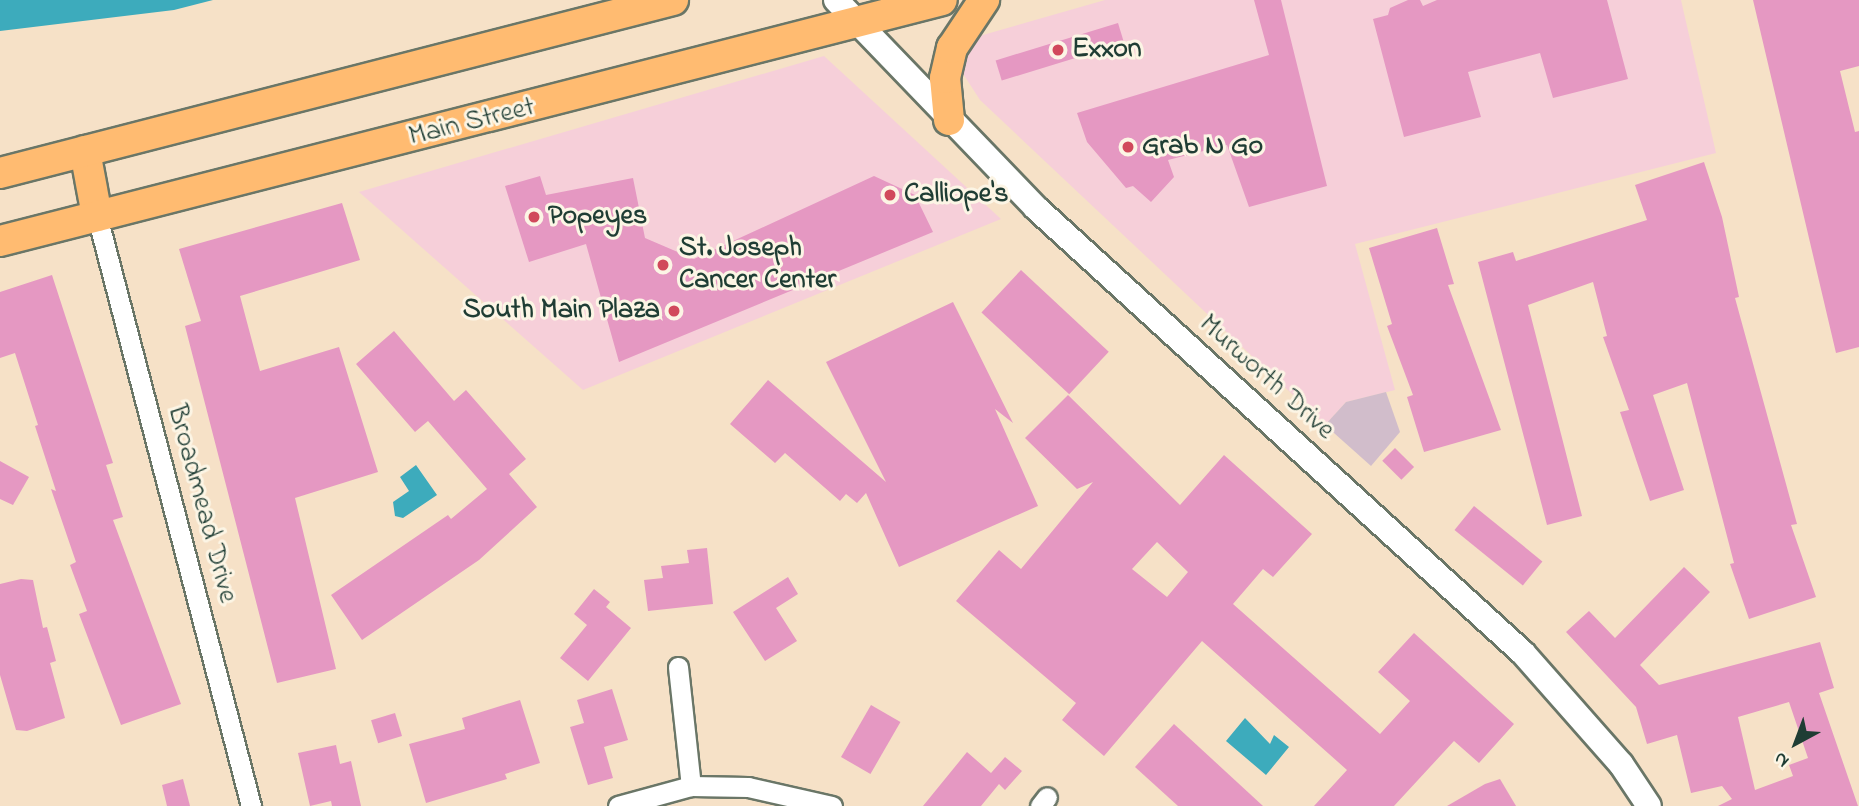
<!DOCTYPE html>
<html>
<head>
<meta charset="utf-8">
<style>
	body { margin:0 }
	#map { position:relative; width:1859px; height:806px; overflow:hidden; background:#f6e1c7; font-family:"Indie Flower",sans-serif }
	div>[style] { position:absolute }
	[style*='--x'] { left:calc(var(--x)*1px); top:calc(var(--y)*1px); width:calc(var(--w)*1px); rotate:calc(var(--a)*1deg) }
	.built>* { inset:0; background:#f6cfd9 }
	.industrial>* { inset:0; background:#d1bdcb }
	.water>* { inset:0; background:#3dabbc }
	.building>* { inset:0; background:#e598c2; transform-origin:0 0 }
	.roads { filter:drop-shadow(2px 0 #6a7667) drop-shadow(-2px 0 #6a7667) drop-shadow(0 2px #6a7667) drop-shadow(0 -2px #6a7667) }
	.minor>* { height:19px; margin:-9.5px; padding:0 9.5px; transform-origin:9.5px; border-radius:9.5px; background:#fff }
	.tertiary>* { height:24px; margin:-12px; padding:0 12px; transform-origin:12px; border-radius:12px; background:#fff }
	.primary>* { height:30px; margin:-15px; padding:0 15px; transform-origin:15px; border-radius:15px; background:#ffbb71 }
	.dots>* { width:19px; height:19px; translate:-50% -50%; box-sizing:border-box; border:4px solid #fcf5e5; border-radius:50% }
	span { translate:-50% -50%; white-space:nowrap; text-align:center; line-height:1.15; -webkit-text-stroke:6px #fcf5e5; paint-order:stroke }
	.poi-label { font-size:28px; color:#1f3d34; font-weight:700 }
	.left { translate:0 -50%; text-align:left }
	.right { translate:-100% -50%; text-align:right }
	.street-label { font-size:28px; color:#1f3d34 }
	.north { position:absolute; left:1761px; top:708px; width:70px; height:70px; -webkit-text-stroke:5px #fcf5e5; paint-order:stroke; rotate:221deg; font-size:19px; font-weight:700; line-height:28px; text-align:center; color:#1f3d34 }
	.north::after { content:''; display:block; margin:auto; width:24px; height:32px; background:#1f3d34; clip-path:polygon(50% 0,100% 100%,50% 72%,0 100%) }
</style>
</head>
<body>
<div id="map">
	<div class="built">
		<i style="clip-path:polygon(1105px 0,1681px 0,1716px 153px,1355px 244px,1395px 390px,1346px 402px,1325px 425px,980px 100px,960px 69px,969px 39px)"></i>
		<i style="clip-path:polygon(824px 56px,1001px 219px,583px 390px,359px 192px)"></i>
	</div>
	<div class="industrial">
		<i style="clip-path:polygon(1386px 392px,1400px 432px,1371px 466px,1325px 425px,1346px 402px)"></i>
	</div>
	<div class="water">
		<i style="clip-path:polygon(0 0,213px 0,174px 10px,0 31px)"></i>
		<i style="clip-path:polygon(416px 465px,437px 495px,403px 518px,395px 516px,393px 502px,409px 491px,400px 477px)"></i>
		<i style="clip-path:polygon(1245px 718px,1270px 744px,1274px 735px,1289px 747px,1266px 775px,1226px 741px)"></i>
	</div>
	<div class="building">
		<i style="clip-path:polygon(1254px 0,1281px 0,1327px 186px,1249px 207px,1227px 145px,1168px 160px,1174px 177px,1151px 202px,1133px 186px,1126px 188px,1087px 142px,1077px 113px,1269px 55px)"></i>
		<i style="clip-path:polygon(1408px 0,1420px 0,1423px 6px,1437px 0,1607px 0,1628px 79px,1553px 98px,1540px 53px,1468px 72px,1481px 117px,1404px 137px,1373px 19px,1388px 15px,1390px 8px)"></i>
		<i style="clip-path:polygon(1753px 0,1859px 0,1859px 66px,1840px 71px,1855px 132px,1859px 131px,1859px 347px,1836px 353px)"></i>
		<i style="left:1118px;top:23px;width:21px;height:128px;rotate:73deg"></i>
		<i style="clip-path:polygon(1704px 162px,1722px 217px,1739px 297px,1735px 298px,1797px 524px,1791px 525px,1816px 597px,1749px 619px,1730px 564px,1734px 563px,1687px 383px,1653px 395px,1684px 490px,1650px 501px,1620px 412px,1629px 410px,1603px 337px,1607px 336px,1593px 282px,1528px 305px,1582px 516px,1547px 525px,1478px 262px,1513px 252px,1516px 261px,1647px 220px,1635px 185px)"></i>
		<i style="clip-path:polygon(540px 176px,546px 195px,633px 178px,645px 238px,694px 259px,874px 176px,915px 195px,933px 232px,619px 362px,586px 244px,529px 262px,505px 186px)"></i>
		<i style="clip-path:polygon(342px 203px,360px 260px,240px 296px,260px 371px,339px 347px,378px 472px,295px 498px,336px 669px,277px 683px,185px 326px,201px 321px,179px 249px)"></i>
		<i style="clip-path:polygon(1437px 228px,1454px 284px,1448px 285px,1501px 430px,1424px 452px,1407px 397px,1413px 395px,1387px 326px,1392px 324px,1369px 248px)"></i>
		<i style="left:1021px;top:270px;width:120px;height:58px;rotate:43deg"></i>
		<i style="clip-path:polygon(52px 275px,113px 463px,106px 465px,123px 517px,113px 520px,181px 704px,121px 725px,79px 614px,87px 611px,70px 565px,76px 562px,51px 489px,56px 491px,35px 426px,38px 425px,15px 353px,0 358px,0 292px)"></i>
		<i style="clip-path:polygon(953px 302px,1013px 423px,995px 409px,1038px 506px,899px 567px,866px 493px,857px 503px,846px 494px,840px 501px,785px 453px,775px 463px,730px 424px,768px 380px,886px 482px,826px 362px)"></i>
		<i style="clip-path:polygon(394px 331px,454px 401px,466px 390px,526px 459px,509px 474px,537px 507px,479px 560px,362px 640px,331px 595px,448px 515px,451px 519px,487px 489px,428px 421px,415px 432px,356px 364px)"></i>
		<i style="clip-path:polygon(evenodd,1068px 395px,1180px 505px,1224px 455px,1312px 534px,1273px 577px,1263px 569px,1233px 604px,1380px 734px,1410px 701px,1378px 672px,1414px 633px,1514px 724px,1479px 763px,1454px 741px,1394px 806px,1314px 806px,1347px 770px,1202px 641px,1104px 756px,1062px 720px,1076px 703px,956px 601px,999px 550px,1021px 569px,1093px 482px,1077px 489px,1025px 438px,1068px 395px,1157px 542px,1188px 572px,1167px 597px,1132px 569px,1157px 542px)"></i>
		<i style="left:1395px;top:448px;width:27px;height:18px;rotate:45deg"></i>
		<i style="clip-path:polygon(0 461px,29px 477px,13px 505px,0 499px)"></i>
		<i style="left:1474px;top:506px;width:88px;height:31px;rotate:39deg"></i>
		<i style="clip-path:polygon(707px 548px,713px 604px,648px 611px,644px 580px,663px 578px,661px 566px,689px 563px,687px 550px)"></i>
		<i style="clip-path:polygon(evenodd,1684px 567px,1710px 592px,1640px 665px,1659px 685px,1820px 642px,1834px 688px,1819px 693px,1858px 806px,1718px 806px,1732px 799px,1722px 786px,1691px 793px,1677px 735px,1647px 744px,1636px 707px,1566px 632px,1589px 611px,1615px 638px,1684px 567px,1789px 702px,1808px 758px,1789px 765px,1793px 776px,1755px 790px,1738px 717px,1789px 702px)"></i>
		<i style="clip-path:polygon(788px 577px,798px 594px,776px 608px,797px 641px,765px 661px,733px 612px)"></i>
		<i style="clip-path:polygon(21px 579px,33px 580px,43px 628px,47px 627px,56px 661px,50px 663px,65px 718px,27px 731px,16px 730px,0 675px,0 584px)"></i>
		<i style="clip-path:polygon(594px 589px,610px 602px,606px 607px,631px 628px,588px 681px,560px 658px,587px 625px,574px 614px)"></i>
		<i style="clip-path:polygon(612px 689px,628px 740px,604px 747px,613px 778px,588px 785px,570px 727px,584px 723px,577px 700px)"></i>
		<i style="clip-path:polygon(520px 700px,540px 763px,505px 774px,507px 779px,426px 803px,409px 744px,465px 729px,462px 718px)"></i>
		<i style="left:871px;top:705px;width:34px;height:60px;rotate:30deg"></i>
		<i style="left:395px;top:713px;width:24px;height:25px;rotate:73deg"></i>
		<i style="clip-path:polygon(1174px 724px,1263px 806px,1178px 806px,1135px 767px)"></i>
		<i style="clip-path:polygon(336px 745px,340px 764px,351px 761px,361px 806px,332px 806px,331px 801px,310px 806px,298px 753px)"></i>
		<i style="clip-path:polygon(967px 752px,991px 773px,1005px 757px,1022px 771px,1005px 790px,999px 784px,981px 806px,923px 806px)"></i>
		<i style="clip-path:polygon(183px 779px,190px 806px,167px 806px,162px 785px)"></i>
		<i style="clip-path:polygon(1500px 779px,1516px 806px,1447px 806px,1485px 784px)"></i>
	</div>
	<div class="roads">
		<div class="minor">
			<i style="--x:97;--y:216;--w:610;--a:75.37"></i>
			<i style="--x:678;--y:667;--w:120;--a:83.8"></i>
			<i style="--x:618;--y:806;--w:76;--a:-15.3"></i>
			<i style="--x:691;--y:786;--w:57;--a:1"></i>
			<i style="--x:748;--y:787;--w:86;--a:12.7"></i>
			<i style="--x:1040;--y:806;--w:11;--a:-52"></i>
		</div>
		<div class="tertiary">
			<i style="--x:836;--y:0;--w:289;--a:46.1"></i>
			<i style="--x:1036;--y:208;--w:660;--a:42.42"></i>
			<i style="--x:1523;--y:653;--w:148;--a:48.6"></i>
			<i style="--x:1621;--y:764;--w:50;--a:56.3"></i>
		</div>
		<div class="primary">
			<i style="--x:949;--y:120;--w:42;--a:-95.4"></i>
			<i style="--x:945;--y:78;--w:31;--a:-77"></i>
			<i style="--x:952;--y:48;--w:58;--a:-56.3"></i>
			<i style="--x:85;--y:151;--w:66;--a:79.5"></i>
			<i style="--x:0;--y:173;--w:695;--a:-14.42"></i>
			<i style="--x:0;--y:241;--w:972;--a:-14.35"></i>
		</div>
	</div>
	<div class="dots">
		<i style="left:1058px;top:50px;background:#d1495b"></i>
		<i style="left:1128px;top:147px;background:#d1495b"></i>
		<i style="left:890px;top:195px;background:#d1495b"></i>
		<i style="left:534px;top:217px;background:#d1495b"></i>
		<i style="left:663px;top:265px;background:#d1495b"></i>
		<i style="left:674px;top:311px;background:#d1495b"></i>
	</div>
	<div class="poi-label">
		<span class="left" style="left:1072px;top:50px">Exxon</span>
		<span class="left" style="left:1142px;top:147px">Grab N Go</span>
		<span class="left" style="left:904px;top:195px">Calliope's</span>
		<span class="left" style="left:548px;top:217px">Popeyes</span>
		<span class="left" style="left:679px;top:265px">St. Joseph<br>Cancer Center</span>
		<span class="right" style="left:660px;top:311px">South Main Plaza</span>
	</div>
	<div class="street-label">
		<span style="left:472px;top:123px;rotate:-14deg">Main Street</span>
		<span style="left:1266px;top:378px;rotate:42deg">Murworth Drive</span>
		<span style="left:201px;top:504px;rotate:75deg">Broadmead Drive</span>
	</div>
	<div class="north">N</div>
</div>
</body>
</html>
